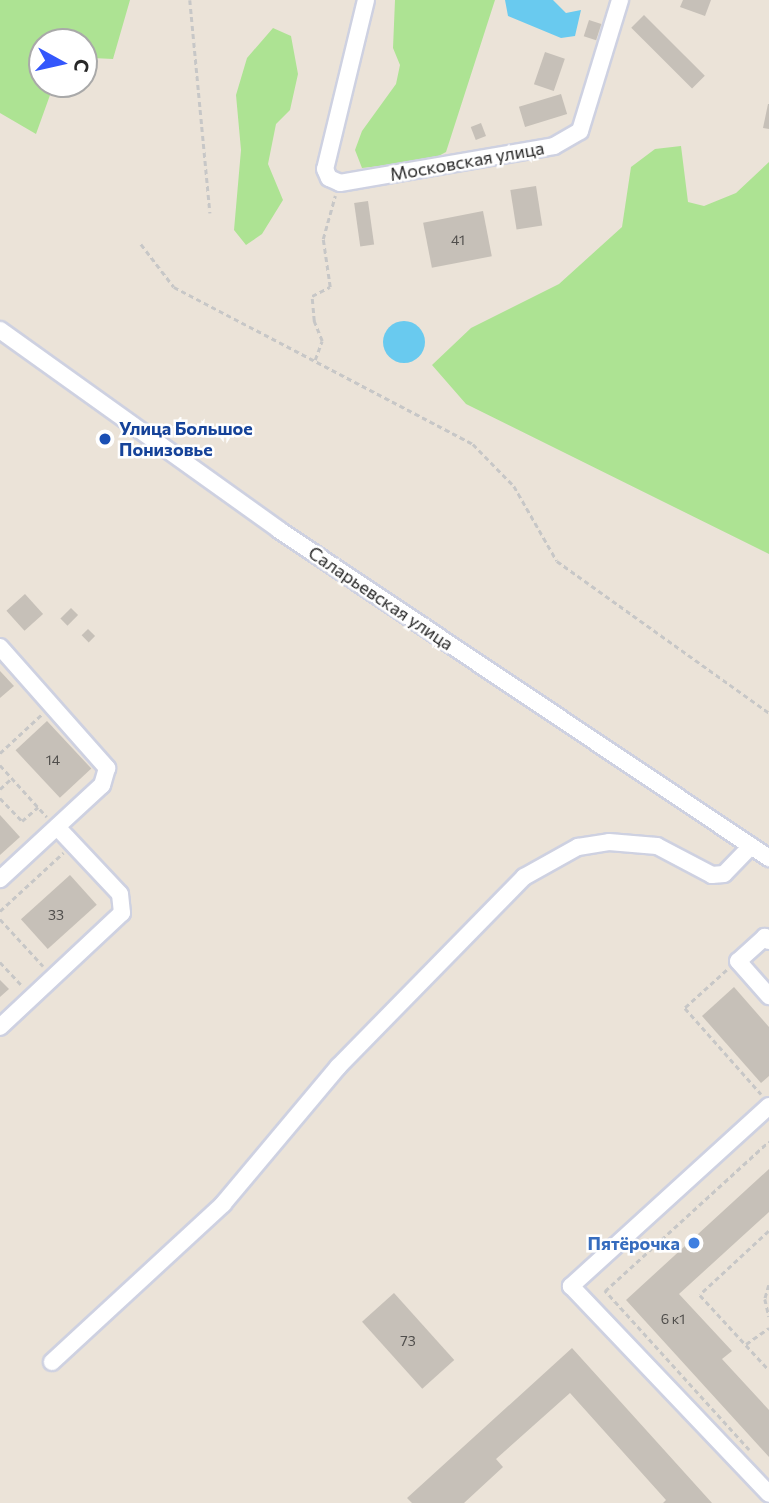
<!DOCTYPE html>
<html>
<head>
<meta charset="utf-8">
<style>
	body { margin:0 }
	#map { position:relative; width:769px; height:1503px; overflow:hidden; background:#ebe3d8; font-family:Commissioner,sans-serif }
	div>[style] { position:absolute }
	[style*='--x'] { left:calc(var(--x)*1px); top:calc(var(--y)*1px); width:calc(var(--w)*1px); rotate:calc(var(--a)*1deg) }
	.green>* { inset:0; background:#ade393 }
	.water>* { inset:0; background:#69caef }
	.round { border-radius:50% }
	.building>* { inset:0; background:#c6c0b8; transform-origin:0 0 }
	.path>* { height:2.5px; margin-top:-1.25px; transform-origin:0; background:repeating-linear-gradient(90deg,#c7c7c7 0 5px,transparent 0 8.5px) }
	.roads { filter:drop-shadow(2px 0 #ced1e1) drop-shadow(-2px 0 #ced1e1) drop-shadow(0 2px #ced1e1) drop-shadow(0 -2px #ced1e1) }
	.minor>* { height:16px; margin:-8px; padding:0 8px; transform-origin:8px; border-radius:8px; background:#fff }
	.dots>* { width:19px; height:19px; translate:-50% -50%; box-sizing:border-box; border:4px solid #fff; border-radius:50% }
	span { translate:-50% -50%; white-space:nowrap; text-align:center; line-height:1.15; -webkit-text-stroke:5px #fff; paint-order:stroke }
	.number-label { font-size:14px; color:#504e4c }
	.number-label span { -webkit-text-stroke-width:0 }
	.street-label { font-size:18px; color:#282828 }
	.transit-label { font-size:18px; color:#164399; font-weight:700 }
	.left { translate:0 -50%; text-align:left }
	.shop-label { font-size:18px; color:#366cbe; font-weight:700 }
	.right { translate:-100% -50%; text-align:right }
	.north { position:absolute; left:28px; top:28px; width:70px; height:70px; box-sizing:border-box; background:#fff; border:2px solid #a9a9a9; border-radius:50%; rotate:98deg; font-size:19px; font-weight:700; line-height:28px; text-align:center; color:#282828 }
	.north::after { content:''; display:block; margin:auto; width:24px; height:32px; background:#3457fc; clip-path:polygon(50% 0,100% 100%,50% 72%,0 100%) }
</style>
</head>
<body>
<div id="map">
	<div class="green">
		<i style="clip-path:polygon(0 0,130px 0,113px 59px,93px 58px,84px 63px,84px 42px,42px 42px,42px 84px,54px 84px,36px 134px,0 113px)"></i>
		<i style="clip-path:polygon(395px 0,495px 0,446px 152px,431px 160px,362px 168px,355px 150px,362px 131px,396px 84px,400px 65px,393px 48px)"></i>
		<i style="clip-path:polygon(273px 28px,291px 36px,298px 74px,290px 110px,276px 124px,268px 164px,283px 200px,262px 234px,246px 245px,234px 230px,241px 150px,236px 95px,247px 58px)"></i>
		<i style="clip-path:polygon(681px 146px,688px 202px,704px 206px,736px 193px,769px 162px,769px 554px,466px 404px,432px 365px,471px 328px,559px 284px,622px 227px,631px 167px,655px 149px)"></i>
	</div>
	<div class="water">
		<i style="clip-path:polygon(505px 0,553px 0,566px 13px,581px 10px,575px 36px,561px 38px,508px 16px)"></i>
		<i class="round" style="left:383px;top:321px;width:42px;height:42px"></i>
	</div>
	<div class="building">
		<i style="clip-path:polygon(683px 0,711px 0,705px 16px,680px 7px)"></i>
		<i style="left:644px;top:15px;width:86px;height:18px;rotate:45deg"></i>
		<i style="left:589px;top:20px;width:13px;height:17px;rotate:18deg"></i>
		<i style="left:545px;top:52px;width:21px;height:34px;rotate:19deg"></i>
		<i style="left:561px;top:94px;width:21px;height:44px;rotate:73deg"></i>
		<i style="clip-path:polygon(768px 104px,769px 104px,769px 129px,763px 128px)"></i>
		<i style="left:481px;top:123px;width:14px;height:11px;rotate:69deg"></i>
		<i style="left:536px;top:186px;width:40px;height:26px;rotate:81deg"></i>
		<i style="left:368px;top:201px;width:44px;height:14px;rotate:82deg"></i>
		<i style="left:483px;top:211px;width:46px;height:61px;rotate:79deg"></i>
		<i style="left:25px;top:594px;width:27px;height:25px;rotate:48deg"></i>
		<i style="left:71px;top:608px;width:10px;height:15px;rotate:45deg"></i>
		<i style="left:88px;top:629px;width:10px;height:9px;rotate:45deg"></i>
		<i style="clip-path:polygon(0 671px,14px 686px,0 698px)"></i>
		<i style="left:47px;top:721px;width:65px;height:43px;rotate:47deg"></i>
		<i style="clip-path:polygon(0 815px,20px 837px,0 855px)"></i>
		<i style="left:70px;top:875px;width:40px;height:66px;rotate:48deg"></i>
		<i style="clip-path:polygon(0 980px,9px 989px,0 997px)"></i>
		<i style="clip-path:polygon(734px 987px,769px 1027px,769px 1076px,761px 1083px,702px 1016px)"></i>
		<i style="clip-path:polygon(769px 1169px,769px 1212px,679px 1294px,732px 1351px,722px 1359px,769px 1410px,769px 1457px,626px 1300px)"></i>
		<i style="left:394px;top:1293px;width:90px;height:43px;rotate:48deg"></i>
		<i style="clip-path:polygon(572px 1348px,712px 1503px,663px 1503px,666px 1500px,570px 1393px,496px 1459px,503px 1467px,464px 1503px,412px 1503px,407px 1498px)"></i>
	</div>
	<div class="path">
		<i style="--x:190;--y:0;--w:214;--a:84.6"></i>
		<i style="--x:141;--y:244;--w:54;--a:52.5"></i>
		<i style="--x:174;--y:287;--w:338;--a:27.7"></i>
		<i style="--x:473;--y:444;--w:59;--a:45.7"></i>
		<i style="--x:514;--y:486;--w:86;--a:60.2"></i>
		<i style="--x:557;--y:561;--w:261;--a:35.6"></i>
		<i style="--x:315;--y:360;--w:20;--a:-70"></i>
		<i style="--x:322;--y:341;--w:22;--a:-112"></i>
		<i style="--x:314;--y:321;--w:25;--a:-95"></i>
		<i style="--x:312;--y:296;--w:20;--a:-27"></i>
		<i style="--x:330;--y:287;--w:49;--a:-98.3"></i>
		<i style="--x:323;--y:239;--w:45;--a:-74.4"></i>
		<i style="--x:0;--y:753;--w:56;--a:-42.8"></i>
		<i style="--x:0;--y:765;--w:70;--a:47.9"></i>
		<i style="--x:0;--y:789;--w:16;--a:-43"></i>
		<i style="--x:0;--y:798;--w:32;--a:46"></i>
		<i style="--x:22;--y:821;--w:21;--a:-41"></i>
		<i style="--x:0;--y:911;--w:86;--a:-42.6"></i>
		<i style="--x:0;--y:919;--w:64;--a:47.5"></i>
		<i style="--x:0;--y:962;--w:33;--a:47"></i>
		<i style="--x:727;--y:970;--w:57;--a:137.9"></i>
		<i style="--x:685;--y:1008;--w:115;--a:48.5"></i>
		<i style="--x:769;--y:1231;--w:94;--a:137.2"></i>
		<i style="--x:700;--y:1295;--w:102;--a:47.4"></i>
		<i style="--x:769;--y:1285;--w:15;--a:106"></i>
		<i style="--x:765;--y:1299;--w:18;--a:77"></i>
		<i style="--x:746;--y:1344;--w:28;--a:-35"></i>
		<i style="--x:749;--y:1450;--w:215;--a:-132.2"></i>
		<i style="--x:605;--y:1291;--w:222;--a:-42.4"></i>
	</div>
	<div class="roads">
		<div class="minor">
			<i style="--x:366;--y:0;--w:174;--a:103.6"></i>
			<i style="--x:325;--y:169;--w:10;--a:66"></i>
			<i style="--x:329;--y:178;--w:12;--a:24"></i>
			<i style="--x:340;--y:183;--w:217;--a:-9.8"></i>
			<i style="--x:554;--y:146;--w:30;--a:-30"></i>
			<i style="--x:580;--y:131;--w:137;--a:-73"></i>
			<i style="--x:0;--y:330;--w:343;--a:35.6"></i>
			<i style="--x:279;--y:530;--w:590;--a:33.8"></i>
			<i style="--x:0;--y:647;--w:162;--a:48.5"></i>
			<i style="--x:107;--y:768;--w:18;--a:106"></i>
			<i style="--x:102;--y:785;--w:139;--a:137.3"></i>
			<i style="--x:769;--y:941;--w:6;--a:-135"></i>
			<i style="--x:765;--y:937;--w:36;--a:138"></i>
			<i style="--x:738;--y:961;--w:47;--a:48.5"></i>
			<i style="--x:0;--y:1027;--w:167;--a:-43.1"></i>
			<i style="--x:122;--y:913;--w:19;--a:-96"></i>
			<i style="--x:120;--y:894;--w:92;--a:-133.2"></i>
			<i style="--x:769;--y:1106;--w:268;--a:137.7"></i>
			<i style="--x:571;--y:1286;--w:287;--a:46.4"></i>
			<i style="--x:52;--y:1362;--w:233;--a:-42.7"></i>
			<i style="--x:223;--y:1204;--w:179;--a:-50"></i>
			<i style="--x:338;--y:1067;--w:266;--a:-45.6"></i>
			<i style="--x:524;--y:877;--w:62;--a:-29.1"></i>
			<i style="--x:578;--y:847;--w:31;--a:-9"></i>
			<i style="--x:609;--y:842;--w:48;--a:4.8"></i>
			<i style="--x:657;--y:846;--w:62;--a:27.8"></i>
			<i style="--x:712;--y:875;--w:12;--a:-5"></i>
			<i style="--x:724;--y:874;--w:39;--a:-46"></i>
		</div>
	</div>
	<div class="dots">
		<i style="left:105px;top:439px;background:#1a4fb4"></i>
		<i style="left:694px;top:1243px;background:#3f7fe0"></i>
	</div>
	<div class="number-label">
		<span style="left:458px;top:240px">41</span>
		<span style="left:53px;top:760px">14</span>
		<span style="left:56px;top:915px">33</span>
		<span style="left:673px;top:1319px">6 к1</span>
		<span style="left:408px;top:1341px">73</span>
	</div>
	<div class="street-label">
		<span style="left:467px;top:161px;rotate:-10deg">Московская улица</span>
		<span style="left:381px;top:598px;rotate:34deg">Саларьевская улица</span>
	</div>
	<div class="transit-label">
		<span class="left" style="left:119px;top:439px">Улица Большое<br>Понизовье</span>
	</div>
	<div class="shop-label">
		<span class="right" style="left:680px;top:1243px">Пятёрочка</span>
	</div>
	<div class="north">С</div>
</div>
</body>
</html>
